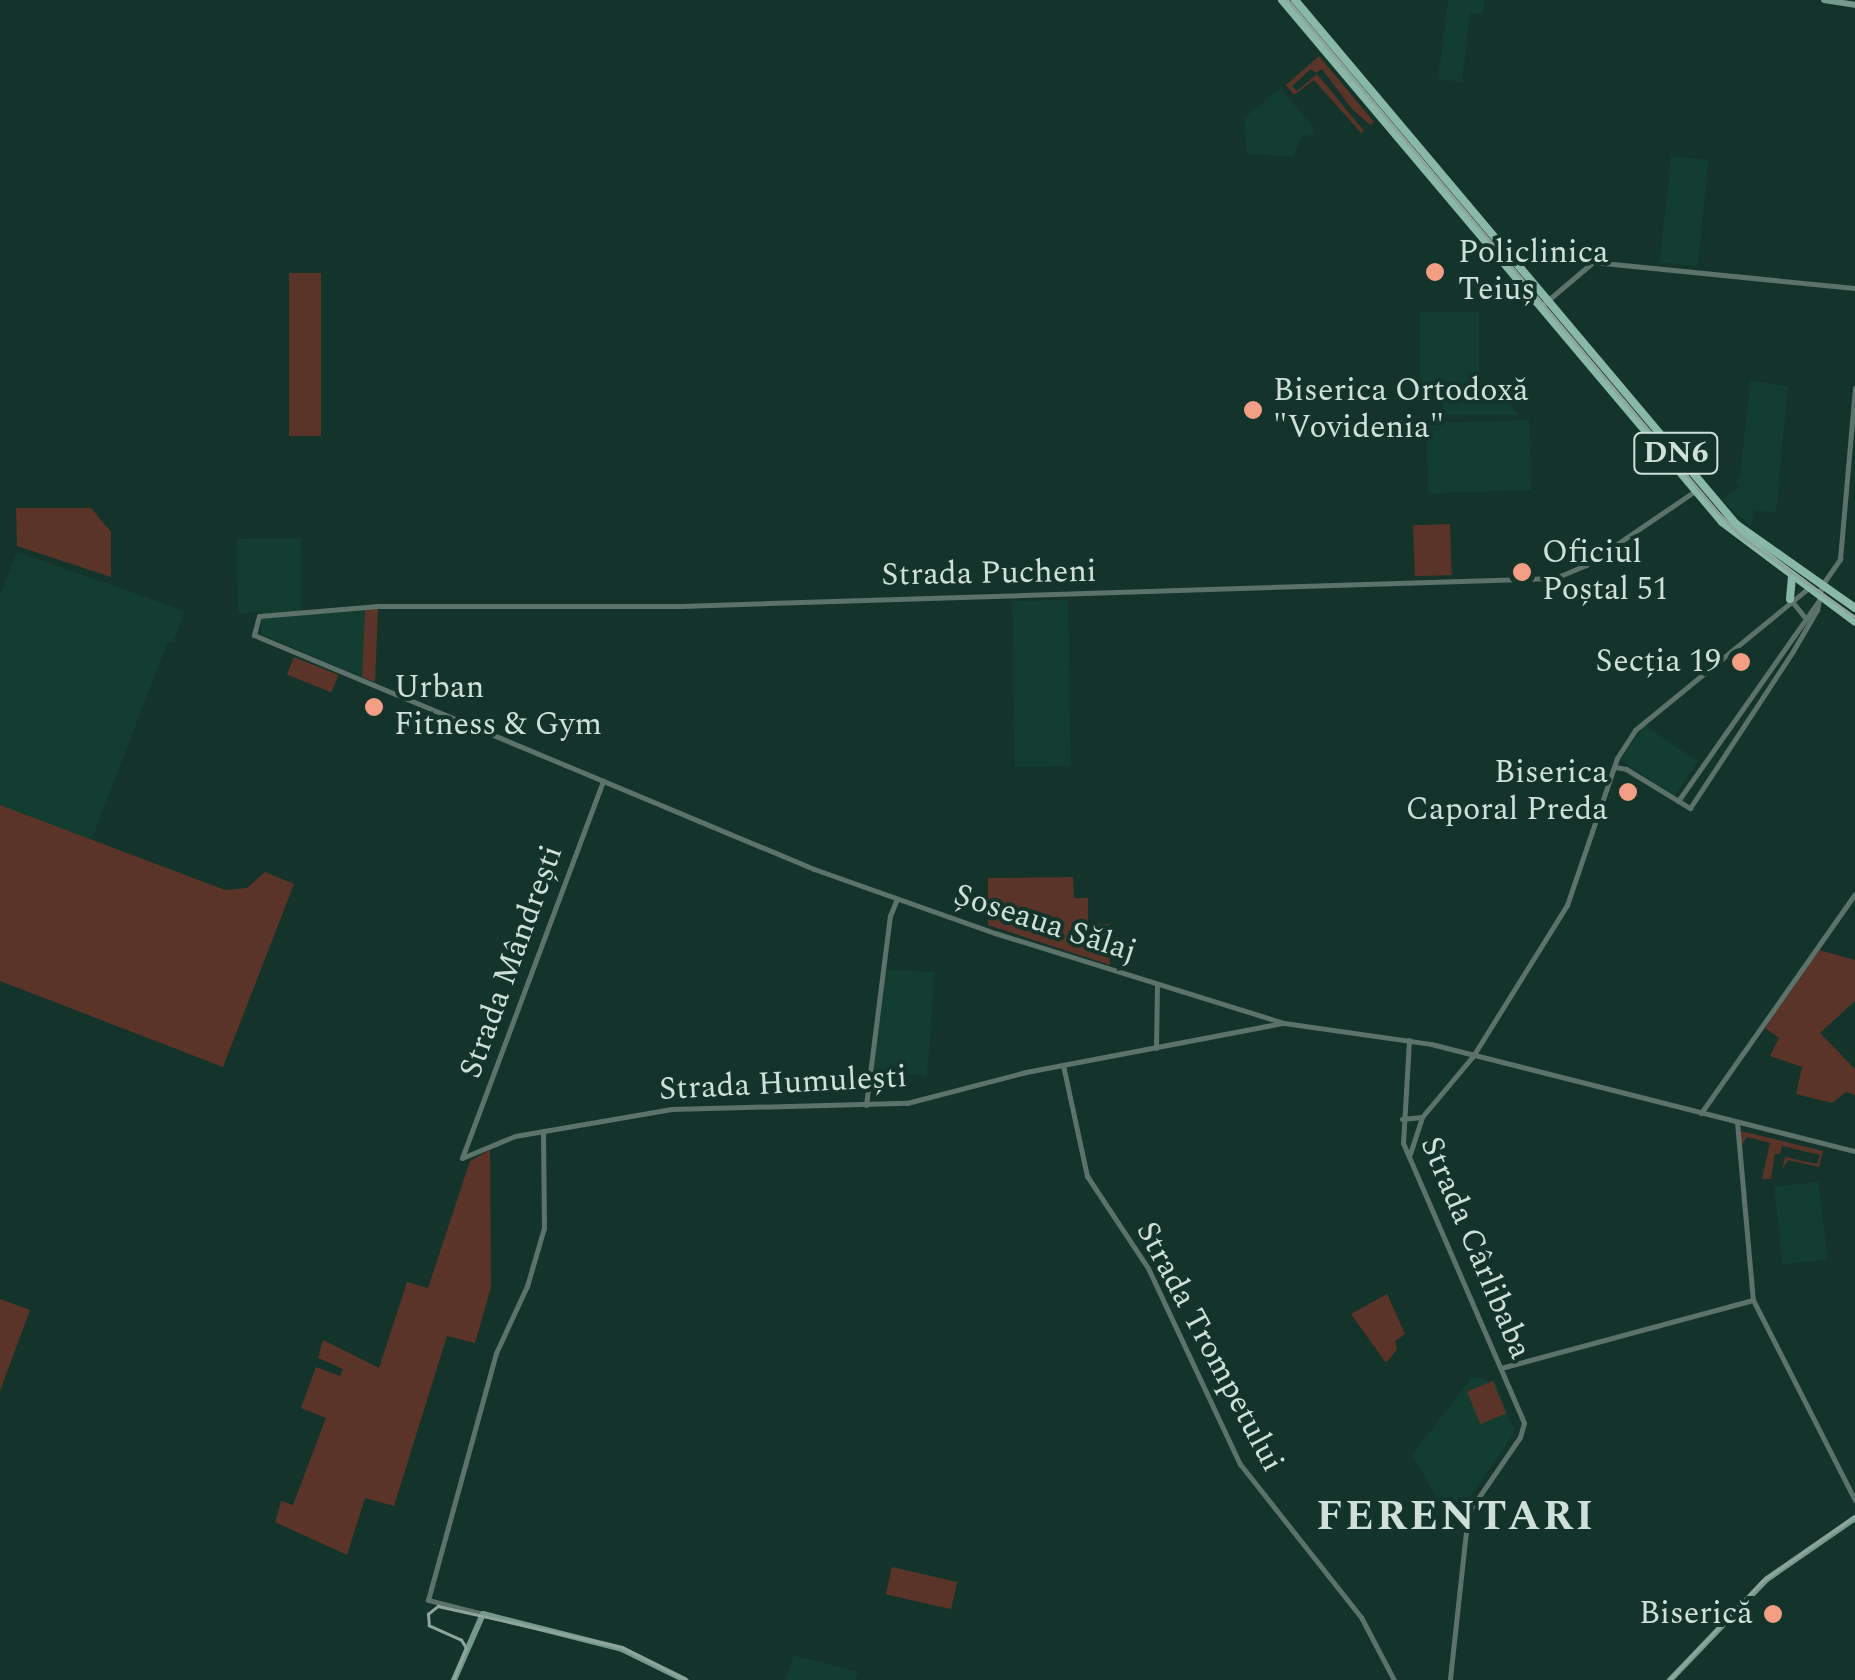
<!DOCTYPE html>
<html>
<head>
<meta charset="utf-8">
<style>
	body { margin:0 }
	#map { position:relative; width:1855px; height:1680px; overflow:hidden; background:#14332a; font-family:Spectral,serif }
	div>[style] { position:absolute }
	[style*='--x'] { left:calc(var(--x)*1px); top:calc(var(--y)*1px); width:calc(var(--w)*1px); rotate:calc(var(--a)*1deg) }
	.built>* { inset:0; background:#143d32; transform-origin:0 0 }
	.green>* { inset:0; background:#5b3429; transform-origin:0 0 }
	.tertiary>* { height:5px; margin:-2.5px; padding:0 2.5px; transform-origin:2.5px; border-radius:2.5px; background:#5c726b }
	.secondary>* { height:6px; margin:-3px; padding:0 3px; transform-origin:3px; border-radius:3px; background:#759a8d }
	.primary>* { height:8px; margin:-4px; padding:0 4px; transform-origin:4px; border-radius:4px; background:#89b8a8 }
	.tram>* { height:2.5px; margin:-1.25px; padding:0 1.25px; transform-origin:1.25px; border-radius:1.25px; background:#8ea49d }
	.dots>* { width:28px; height:28px; translate:-50% -50%; box-sizing:border-box; border:5px solid #14332a; border-radius:50% }
	span { translate:-50% -50%; white-space:nowrap; text-align:center; line-height:1.15; -webkit-text-stroke:8px #14332a; paint-order:stroke }
	.shield-label span { padding:2px 8px; background:#14332a; border:2px solid; border-radius:8px; -webkit-text-stroke-width:0 }
	.shield-label { font-size:30px; color:#cfe0da; font-weight:700 }
	.poi-label { font-size:32px; color:#cfe0da }
	.left { translate:0 -50%; text-align:left }
	.right { translate:-100% -50%; text-align:right }
	.street-label { font-size:32px; color:#cfe0da }
	.district-label { font-size:42px; color:#cfe0da; font-weight:700; letter-spacing:2.5px }
</style>
</head>
<body>
<div id="map">
	<div class="built">
		<i style="clip-path:polygon(1448px 0,1485px 0,1483px 14px,1470px 13px,1462px 82px,1438px 79px)"></i>
		<i style="clip-path:polygon(1280px 88px,1314px 128px,1313px 135px,1302px 136px,1293px 157px,1247px 154px,1244px 118px)"></i>
		<i style="left:1671px;top:156px;width:38px;height:107px;rotate:6deg"></i>
		<i style="clip-path:polygon(1420px 312px,1479px 312px,1479px 382px,1491px 383px,1519px 415px,1443px 415px,1443px 383px,1420px 382px)"></i>
		<i style="clip-path:polygon(1750px 381px,1788px 386px,1776px 513px,1754px 510px,1751px 527px,1722px 500px,1739px 487px,1735px 481px,1740px 477px)"></i>
		<i style="left:1529px;top:420px;width:70px;height:103px;rotate:88deg"></i>
		<i style="clip-path:polygon(301px 538px,302px 615px,365px 610px,362px 677px,261px 634px,262px 611px,238px 614px,237px 539px)"></i>
		<i style="clip-path:polygon(17px 552px,185px 611px,173px 642px,168px 641px,91px 841px,0 805px,0 596px)"></i>
		<i style="left:1068px;top:600px;width:166px;height:56px;rotate:89deg"></i>
		<i style="left:1644px;top:725px;width:65px;height:42px;rotate:34deg"></i>
		<i style="clip-path:polygon(886px 970px,935px 972px,927px 1076px,872px 1070px)"></i>
		<i style="left:1819px;top:1182px;width:78px;height:45px;rotate:84deg"></i>
		<i style="clip-path:polygon(1472px 1377px,1495px 1381px,1515px 1432px,1464px 1506px,1441px 1505px,1412px 1455px)"></i>
		<i style="clip-path:polygon(794px 1655px,858px 1672px,855px 1680px,785px 1680px)"></i>
	</div>
	<div class="green">
		<i style="clip-path:polygon(1319px 56px,1374px 122px,1370px 125px,1352px 109px,1322px 69px,1316px 73px,1311px 69px,1292px 86px,1297px 91px,1317px 74px,1364px 131px,1361px 133px,1314px 80px,1294px 95px,1286px 85px)"></i>
		<i style="left:289px;top:273px;width:32px;height:163px"></i>
		<i style="clip-path:polygon(16px 508px,91px 508px,111px 532px,111px 577px,17px 546px)"></i>
		<i style="left:1450px;top:524px;width:51px;height:37px;rotate:88deg"></i>
		<i style="clip-path:polygon(378px 609px,377px 635px,375px 682px,362px 677px,365px 610px)"></i>
		<i style="left:294px;top:657px;width:48px;height:19px;rotate:22deg"></i>
		<i style="clip-path:polygon(0 805px,225px 890px,247px 888px,265px 872px,294px 884px,223px 1067px,0 981px)"></i>
		<i style="clip-path:polygon(1073px 877px,1074px 898px,1088px 898px,1088px 924px,1109px 924px,1110px 965px,988px 925px,988px 878px)"></i>
		<i style="clip-path:polygon(1819px 950px,1855px 960px,1855px 1001px,1820px 1033px,1855px 1069px,1855px 1095px,1846px 1092px,1832px 1103px,1796px 1094px,1802px 1067px,1770px 1056px,1779px 1038px,1765px 1028px)"></i>
		<i style="clip-path:polygon(1741px 1131px,1823px 1151px,1819px 1167px,1788px 1160px,1782px 1170px,1785px 1157px,1817px 1164px,1820px 1155px,1782px 1146px,1780px 1154px,1775px 1154px,1771px 1179px,1762px 1179px,1770px 1143px,1747px 1137px,1739px 1149px)"></i>
		<i style="clip-path:polygon(490px 1150px,491px 1287px,475px 1343px,447px 1336px,394px 1506px,365px 1498px,347px 1555px,275px 1522px,281px 1501px,293px 1505px,326px 1418px,301px 1408px,316px 1367px,340px 1376px,343px 1369px,318px 1358px,323px 1340px,379px 1368px,407px 1282px,428px 1288px,470px 1161px)"></i>
		<i style="clip-path:polygon(1387px 1294px,1405px 1334px,1395px 1341px,1397px 1349px,1386px 1363px,1351px 1314px)"></i>
		<i style="clip-path:polygon(0 1299px,30px 1310px,0 1391px)"></i>
		<i style="left:1493px;top:1381px;width:35px;height:28px;rotate:68deg"></i>
		<i style="left:892px;top:1567px;width:67px;height:28px;rotate:13deg"></i>
	</div>
	<div class="tertiary">
		<i style="--x:1540;--y:307;--w:70;--a:-40.3"></i>
		<i style="--x:1593;--y:262;--w:263;--a:5.7"></i>
		<i style="--x:1695;--y:491;--w:132;--a:145.8"></i>
		<i style="--x:1586;--y:565;--w:34;--a:157"></i>
		<i style="--x:1555;--y:578;--w:874;--a:178.17"></i>
		<i style="--x:681;--y:606;--w:303;--a:180"></i>
		<i style="--x:378;--y:606;--w:119;--a:175.2"></i>
		<i style="--x:259;--y:616;--w:20;--a:105"></i>
		<i style="--x:254;--y:635;--w:607;--a:22.68"></i>
		<i style="--x:814;--y:869;--w:192;--a:19.5"></i>
		<i style="--x:995;--y:933;--w:303;--a:17.3"></i>
		<i style="--x:1284;--y:1023;--w:148;--a:8.1"></i>
		<i style="--x:1431;--y:1044;--w:437;--a:14.2"></i>
		<i style="--x:1790;--y:599;--w:22;--a:51"></i>
		<i style="--x:1615;--y:767;--w:11;--a:10"></i>
		<i style="--x:1626;--y:769;--w:75;--a:31.4"></i>
		<i style="--x:1690;--y:808;--w:188;--a:-56.7"></i>
		<i style="--x:1793;--y:651;--w:48;--a:-59.7"></i>
		<i style="--x:1817;--y:610;--w:25;--a:-79"></i>
		<i style="--x:1822;--y:585;--w:32;--a:-55"></i>
		<i style="--x:1840;--y:559;--w:172;--a:-85"></i>
		<i style="--x:1678;--y:801;--w:243;--a:-54.9"></i>
		<i style="--x:1409;--y:1040;--w:103;--a:93.3"></i>
		<i style="--x:1403;--y:1143;--w:305;--a:66.6"></i>
		<i style="--x:1524;--y:1423;--w:15;--a:106"></i>
		<i style="--x:1520;--y:1437;--w:92;--a:124.4"></i>
		<i style="--x:1468;--y:1513;--w:168;--a:96.2"></i>
		<i style="--x:1156;--y:1048;--w:62;--a:-89.1"></i>
		<i style="--x:1063;--y:1065;--w:114;--a:77.8"></i>
		<i style="--x:1087;--y:1176;--w:110;--a:56.5"></i>
		<i style="--x:1148;--y:1268;--w:217;--a:64.9"></i>
		<i style="--x:1240;--y:1464;--w:195;--a:51.7"></i>
		<i style="--x:1361;--y:1617;--w:71;--a:62.4"></i>
		<i style="--x:866;--y:1105;--w:191;--a:-82.8"></i>
		<i style="--x:890;--y:916;--w:18;--a:-68"></i>
		<i style="--x:1701;--y:1113;--w:268;--a:-54.9"></i>
		<i style="--x:1402;--y:1119;--w:20;--a:-6"></i>
		<i style="--x:1737;--y:1122;--w:179;--a:84.9"></i>
		<i style="--x:1753;--y:1300;--w:225;--a:63"></i>
		<i style="--x:1410;--y:1154;--w:39;--a:-72"></i>
		<i style="--x:1422;--y:1117;--w:80;--a:-50.1"></i>
		<i style="--x:1473;--y:1056;--w:178;--a:-58.1"></i>
		<i style="--x:1567;--y:905;--w:155;--a:-71.2"></i>
		<i style="--x:1617;--y:758;--w:33;--a:-57"></i>
		<i style="--x:1635;--y:730;--w:226;--a:-39.3"></i>
		<i style="--x:462;--y:1158;--w:57;--a:-22.5"></i>
		<i style="--x:515;--y:1136;--w:159;--a:-9.8"></i>
		<i style="--x:672;--y:1109;--w:235;--a:-1.5"></i>
		<i style="--x:907;--y:1103;--w:123;--a:-14.6"></i>
		<i style="--x:1026;--y:1072;--w:262;--a:-10.8"></i>
		<i style="--x:462;--y:1158;--w:403;--a:-69.5"></i>
		<i style="--x:1501;--y:1368;--w:261;--a:-15.1"></i>
		<i style="--x:483;--y:1614;--w:57;--a:-165.7"></i>
		<i style="--x:428;--y:1600;--w:256;--a:-74.6"></i>
		<i style="--x:496;--y:1353;--w:74;--a:-65.2"></i>
		<i style="--x:527;--y:1286;--w:60;--a:-73.7"></i>
		<i style="--x:544;--y:1228;--w:97;--a:-90.6"></i>
	</div>
	<div class="secondary">
		<i style="--x:1824;--y:0;--w:31;--a:9"></i>
		<i style="--x:454;--y:1680;--w:72;--a:-66.3"></i>
		<i style="--x:483;--y:1614;--w:143;--a:14.1"></i>
		<i style="--x:622;--y:1649;--w:70;--a:26.2"></i>
		<i style="--x:1670;--y:1680;--w:140;--a:-46.2"></i>
		<i style="--x:1767;--y:1579;--w:107;--a:-34.7"></i>
	</div>
	<div class="primary">
		<i style="--x:1282;--y:0;--w:683;--a:49.87"></i>
		<i style="--x:1722;--y:522;--w:166;--a:36.9"></i>
		<i style="--x:1295;--y:0;--w:685;--a:49.92"></i>
		<i style="--x:1736;--y:524;--w:146;--a:35.2"></i>
		<i style="--x:1790;--y:599;--w:21;--a:-85"></i>
	</div>
	<div class="tram">
		<i style="--x:1288;--y:0;--w:667;--a:49.99"></i>
		<i style="--x:1717;--y:511;--w:35;--a:46"></i>
		<i style="--x:1741;--y:536;--w:140;--a:35.4"></i>
		<i style="--x:453;--y:1680;--w:35;--a:-68"></i>
		<i style="--x:466;--y:1648;--w:9;--a:-122"></i>
		<i style="--x:461;--y:1640;--w:35;--a:-156"></i>
		<i style="--x:429;--y:1626;--w:12;--a:-95"></i>
		<i style="--x:428;--y:1614;--w:13;--a:-39"></i>
		<i style="--x:438;--y:1606;--w:189;--a:12.6"></i>
		<i style="--x:622;--y:1647;--w:73;--a:26.9"></i>
		<i style="--x:1669;--y:1680;--w:136;--a:-46.8"></i>
		<i style="--x:1762;--y:1581;--w:113;--a:-35"></i>
	</div>
	<div class="dots">
		<i style="left:1435px;top:272px;background:#f49e86"></i>
		<i style="left:1253px;top:410px;background:#f49e86"></i>
		<i style="left:1522px;top:572px;background:#f49e86"></i>
		<i style="left:1741px;top:662px;background:#f49e86"></i>
		<i style="left:374px;top:707px;background:#f49e86"></i>
		<i style="left:1628px;top:792px;background:#f49e86"></i>
		<i style="left:1773px;top:1614px;background:#f49e86"></i>
	</div>
	<div class="shield-label">
		<span style="left:1676px;top:453px">DN6</span>
	</div>
	<div class="poi-label">
		<span class="left" style="left:1458px;top:272px">Policlinica<br>Teiuș</span>
		<span class="left" style="left:1273px;top:410px">Biserica Ortodoxă<br>"Vovidenia"</span>
		<span class="left" style="left:1542px;top:572px">Oficiul<br>Poștal 51</span>
		<span class="right" style="left:1721px;top:662px">Secția 19</span>
		<span class="left" style="left:394px;top:707px">Urban<br>Fitness &amp; Gym</span>
		<span class="right" style="left:1608px;top:792px">Biserica<br>Caporal Preda</span>
		<span class="right" style="left:1753px;top:1614px">Biserică</span>
	</div>
	<div class="street-label">
		<span style="left:989px;top:574px;rotate:-1deg">Strada Pucheni</span>
		<span style="left:1045px;top:924px;rotate:18deg">Șoseaua Sălaj</span>
		<span style="left:512px;top:962px;rotate:-70deg">Strada Mândrești</span>
		<span style="left:783px;top:1084px;rotate:-3deg">Strada Humulești</span>
		<span style="left:1475px;top:1248px;rotate:67deg">Strada Cârlibaba</span>
		<span style="left:1209px;top:1347px;rotate:62deg">Strada Trompetului</span>
	</div>
	<div class="district-label">
		<span style="left:1456px;top:1517px">FERENTARI</span>
	</div>
</div>
</body>
</html>
